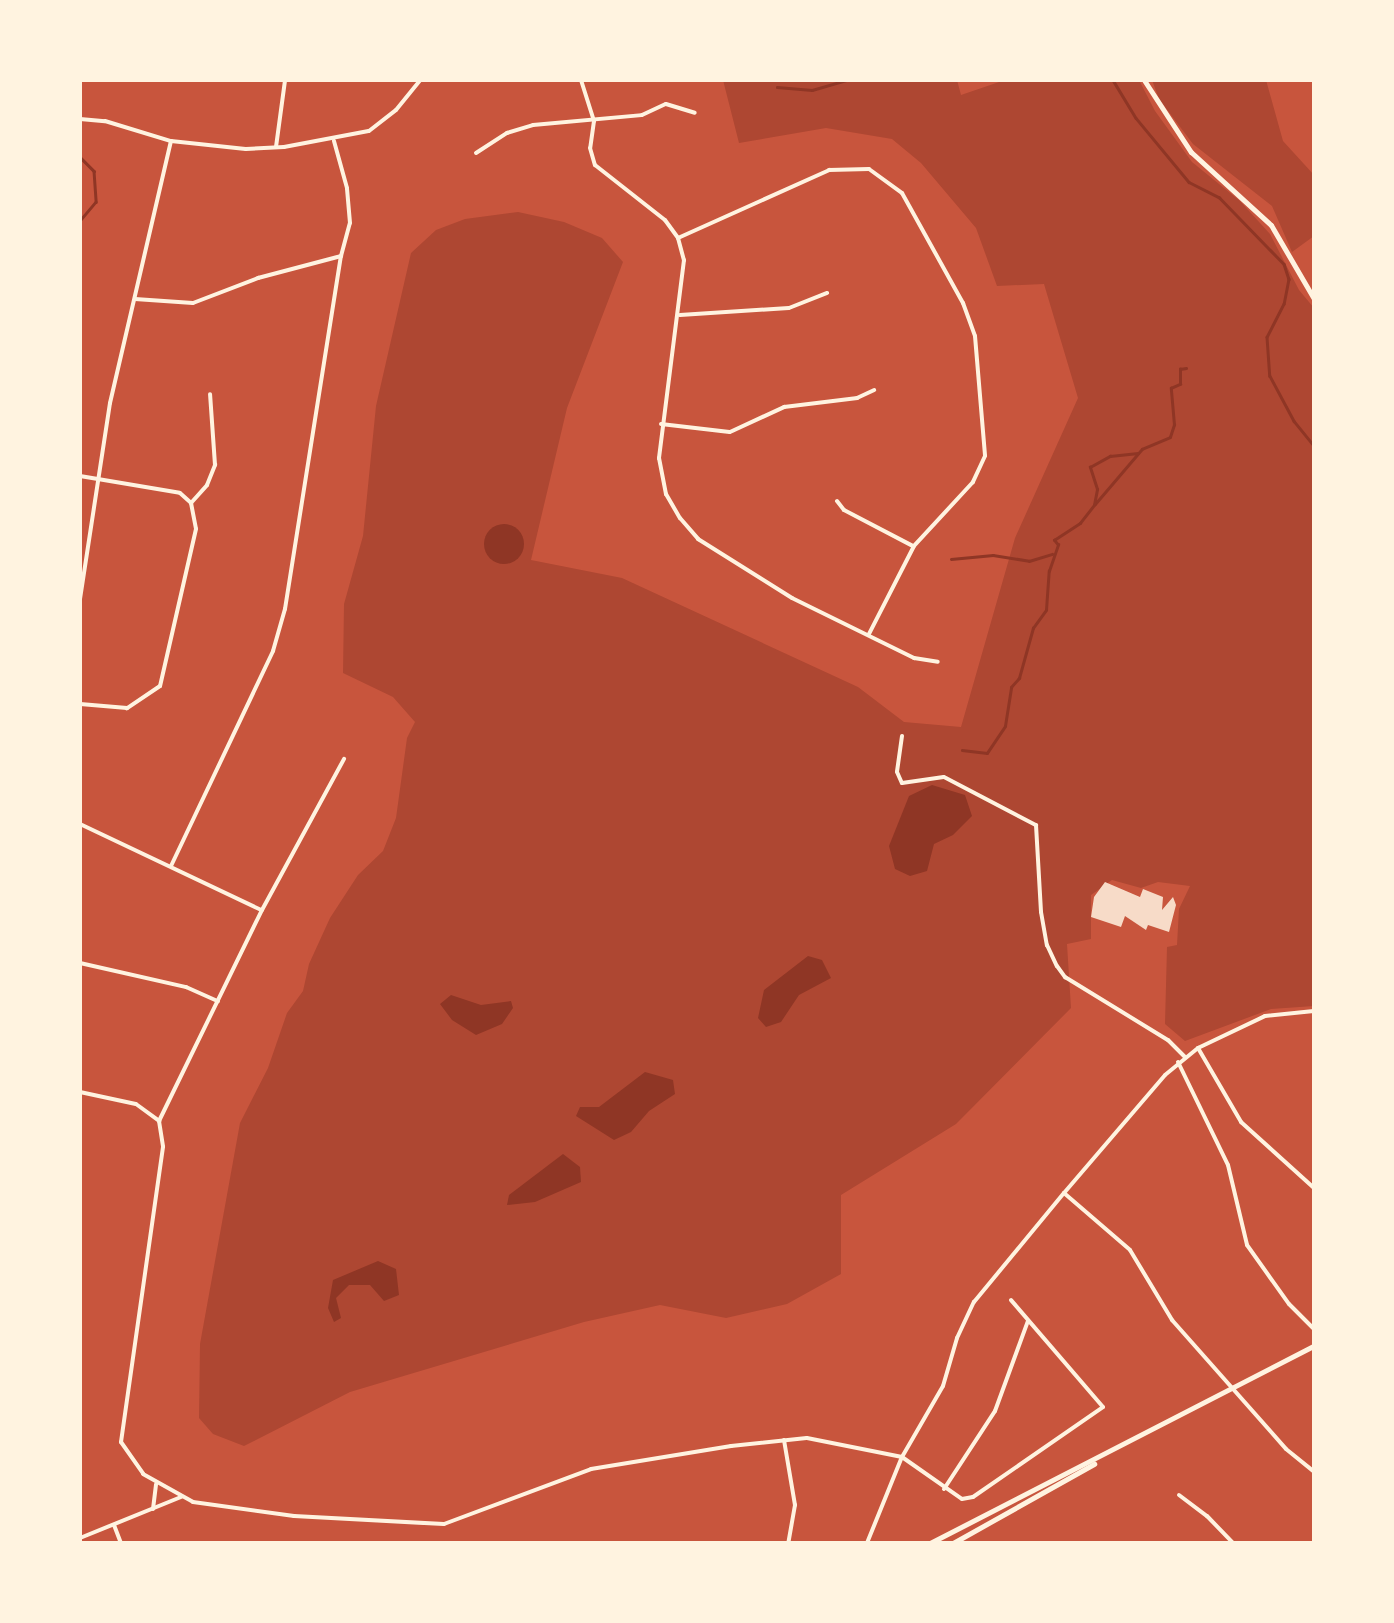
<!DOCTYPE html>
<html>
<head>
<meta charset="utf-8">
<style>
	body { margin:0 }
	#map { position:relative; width:1394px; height:1623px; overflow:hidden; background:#c8553d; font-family:Signika,sans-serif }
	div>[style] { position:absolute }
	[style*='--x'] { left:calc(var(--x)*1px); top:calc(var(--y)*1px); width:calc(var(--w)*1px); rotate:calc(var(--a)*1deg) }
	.green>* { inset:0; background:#ae4732 }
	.water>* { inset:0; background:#8f3625 }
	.round { border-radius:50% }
	.stream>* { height:2.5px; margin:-1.25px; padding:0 1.25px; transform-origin:1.25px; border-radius:1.25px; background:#8f3625 }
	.building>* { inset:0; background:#f7dbc8 }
	.minor>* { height:4px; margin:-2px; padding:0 2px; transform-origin:2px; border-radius:2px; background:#fff3e0 }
	.tertiary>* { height:4px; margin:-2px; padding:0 2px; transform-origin:2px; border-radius:2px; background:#fff3e0 }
	.secondary>* { height:5px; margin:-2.5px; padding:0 2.5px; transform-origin:2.5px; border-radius:2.5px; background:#fff3e0 }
	.primary>* { height:5px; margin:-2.5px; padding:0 2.5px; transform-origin:2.5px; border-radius:2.5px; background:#fff3e0 }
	span { translate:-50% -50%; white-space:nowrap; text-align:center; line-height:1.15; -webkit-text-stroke:8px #fff3e0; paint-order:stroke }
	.frame { position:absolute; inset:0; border:82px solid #fff3e0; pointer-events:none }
</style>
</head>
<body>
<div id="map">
	<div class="green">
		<i style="clip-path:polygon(723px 80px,957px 80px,961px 95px,1005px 80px,1139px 80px,1155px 111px,1192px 162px,1240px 201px,1270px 234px,1299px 290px,1314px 308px,1314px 1006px,1271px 1009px,1185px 1041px,1165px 1024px,1167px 947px,1177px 945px,1179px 909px,1190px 886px,1158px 882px,1141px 888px,1112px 880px,1091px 895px,1091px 939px,1067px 944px,1071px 1008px,956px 1124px,841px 1195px,841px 1274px,787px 1304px,726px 1318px,660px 1305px,584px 1322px,350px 1392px,244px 1446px,213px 1434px,199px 1418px,200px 1344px,240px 1123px,268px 1068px,287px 1013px,303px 991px,309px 964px,330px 918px,358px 875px,383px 851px,396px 818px,407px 738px,415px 722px,393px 697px,343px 673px,344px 604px,363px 536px,376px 406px,411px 253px,436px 230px,465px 219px,518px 212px,564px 222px,602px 238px,623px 262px,567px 408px,531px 560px,622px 578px,858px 687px,904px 722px,961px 727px,1015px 538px,1078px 398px,1044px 284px,997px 286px,976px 228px,921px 163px,892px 139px,826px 128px,739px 143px)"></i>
		<i style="clip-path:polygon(1152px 80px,1266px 80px,1283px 141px,1314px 175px,1314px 236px,1292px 252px,1272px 206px,1193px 144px,1159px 99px)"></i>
	</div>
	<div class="water">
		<i class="round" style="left:484px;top:524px;width:40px;height:40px"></i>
		<i style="clip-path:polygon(932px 785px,965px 795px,972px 816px,953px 835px,934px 844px,927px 871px,910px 876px,895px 869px,889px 846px,909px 796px)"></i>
		<i style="clip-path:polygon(808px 956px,822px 960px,831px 978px,799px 995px,781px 1022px,766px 1027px,758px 1018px,764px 990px)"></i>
		<i style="clip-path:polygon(451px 995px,481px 1005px,511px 1001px,513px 1008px,502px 1024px,476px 1035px,452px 1020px,440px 1004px)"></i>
		<i style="clip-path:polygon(645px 1072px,673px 1080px,675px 1094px,649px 1111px,631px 1132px,614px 1140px,576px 1116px,580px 1107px,599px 1107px)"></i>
		<i style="clip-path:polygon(563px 1154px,580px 1167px,581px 1182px,535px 1202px,507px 1205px,509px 1195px)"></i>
		<i style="clip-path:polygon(378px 1261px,396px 1269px,399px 1295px,384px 1301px,370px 1285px,349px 1285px,336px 1298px,341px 1318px,334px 1322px,328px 1308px,333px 1280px)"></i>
	</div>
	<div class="stream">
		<i style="--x:1113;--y:80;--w:44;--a:58.8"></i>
		<i style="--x:1136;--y:118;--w:83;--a:50.4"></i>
		<i style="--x:1189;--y:182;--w:34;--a:27"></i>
		<i style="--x:1219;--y:197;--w:93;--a:45.9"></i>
		<i style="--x:1284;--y:264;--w:16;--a:72"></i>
		<i style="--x:1289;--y:279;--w:25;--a:101"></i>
		<i style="--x:1284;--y:304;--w:37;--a:117"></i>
		<i style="--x:1267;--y:337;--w:39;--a:86"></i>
		<i style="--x:1270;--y:376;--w:51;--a:61.9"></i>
		<i style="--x:1294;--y:421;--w:32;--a:51"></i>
		<i style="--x:777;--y:87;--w:35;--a:5"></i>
		<i style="--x:812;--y:90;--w:36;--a:-16"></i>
		<i style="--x:80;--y:157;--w:20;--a:45"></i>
		<i style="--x:94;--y:171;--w:31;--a:86"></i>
		<i style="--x:96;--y:202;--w:25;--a:130"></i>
		<i style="--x:1095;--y:504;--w:72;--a:-49.5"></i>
		<i style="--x:1142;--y:449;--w:30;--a:-23"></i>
		<i style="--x:1170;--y:437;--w:13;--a:-72"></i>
		<i style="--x:1174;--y:425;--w:37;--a:-95"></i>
		<i style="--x:1171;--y:388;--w:10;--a:-24"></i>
		<i style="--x:1180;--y:384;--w:15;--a:-90"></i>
		<i style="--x:1180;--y:369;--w:6;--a:-9"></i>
		<i style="--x:951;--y:559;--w:42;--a:-5.4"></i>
		<i style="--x:993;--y:555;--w:36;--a:9"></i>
		<i style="--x:1029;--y:561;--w:24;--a:-17"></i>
		<i style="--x:962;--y:750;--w:25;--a:7"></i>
		<i style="--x:987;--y:753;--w:32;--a:-56"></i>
		<i style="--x:1005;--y:726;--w:39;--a:-81"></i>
		<i style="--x:1011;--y:687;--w:12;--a:-48"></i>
		<i style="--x:1019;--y:678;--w:52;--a:-74.4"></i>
		<i style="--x:1033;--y:628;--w:22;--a:-54"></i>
		<i style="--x:1046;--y:610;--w:39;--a:-86"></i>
		<i style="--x:1049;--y:571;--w:28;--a:-71"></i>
		<i style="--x:1058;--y:545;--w:6;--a:-129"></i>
		<i style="--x:1054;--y:540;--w:31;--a:-33"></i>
		<i style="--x:1080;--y:523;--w:23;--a:-52"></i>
		<i style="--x:1094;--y:505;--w:16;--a:-79"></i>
		<i style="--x:1097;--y:489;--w:23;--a:-108"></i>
		<i style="--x:1090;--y:467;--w:23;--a:-29"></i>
		<i style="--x:1110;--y:456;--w:28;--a:-6"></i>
	</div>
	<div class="building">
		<i style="clip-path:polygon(1105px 882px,1140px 897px,1143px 889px,1163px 897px,1162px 910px,1173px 897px,1176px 905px,1169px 932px,1148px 925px,1146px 930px,1125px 916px,1121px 927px,1091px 917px,1094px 897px)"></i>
	</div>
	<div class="minor">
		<i style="--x:581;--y:80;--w:43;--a:72.4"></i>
		<i style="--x:594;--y:121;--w:27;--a:98"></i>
		<i style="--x:590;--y:148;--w:18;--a:74"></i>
		<i style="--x:595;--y:165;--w:89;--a:38.2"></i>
		<i style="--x:665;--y:220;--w:22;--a:54"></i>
		<i style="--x:678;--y:238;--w:23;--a:75"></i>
		<i style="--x:684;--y:260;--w:200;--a:97.2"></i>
		<i style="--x:659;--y:458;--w:37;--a:79"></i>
		<i style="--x:666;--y:494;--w:28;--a:60"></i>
		<i style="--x:680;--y:518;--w:28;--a:49"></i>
		<i style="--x:698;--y:539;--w:111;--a:32.1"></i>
		<i style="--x:792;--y:598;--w:136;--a:26.2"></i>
		<i style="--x:914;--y:658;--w:24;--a:9"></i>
		<i style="--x:276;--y:147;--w:68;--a:-82.3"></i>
		<i style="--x:476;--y:153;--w:37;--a:-33"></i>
		<i style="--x:507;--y:133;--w:27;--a:-17"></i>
		<i style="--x:533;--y:125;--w:109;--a:-5.2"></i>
		<i style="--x:642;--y:115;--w:26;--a:-25"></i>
		<i style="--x:666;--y:104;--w:30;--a:17"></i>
		<i style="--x:678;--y:238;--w:166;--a:-24.2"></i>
		<i style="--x:829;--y:170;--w:40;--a:-1.4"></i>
		<i style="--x:869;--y:169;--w:41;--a:36"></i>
		<i style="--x:902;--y:193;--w:126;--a:61"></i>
		<i style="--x:963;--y:303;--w:35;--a:70"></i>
		<i style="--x:975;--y:336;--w:120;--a:85.2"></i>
		<i style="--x:985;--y:456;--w:29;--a:115"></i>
		<i style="--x:973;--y:482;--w:87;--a:132.7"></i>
		<i style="--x:914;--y:546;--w:99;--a:117.1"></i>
		<i style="--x:135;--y:299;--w:58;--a:3.9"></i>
		<i style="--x:193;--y:303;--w:70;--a:-21"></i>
		<i style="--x:258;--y:278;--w:86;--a:-14.8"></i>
		<i style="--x:680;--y:315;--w:109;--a:-3.7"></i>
		<i style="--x:789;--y:308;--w:41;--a:-21.5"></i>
		<i style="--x:661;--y:424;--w:69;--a:6.6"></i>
		<i style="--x:730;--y:432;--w:60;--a:-24.8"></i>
		<i style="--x:784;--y:407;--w:74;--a:-7"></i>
		<i style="--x:857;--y:398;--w:19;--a:-25"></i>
		<i style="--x:80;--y:476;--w:101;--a:9.6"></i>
		<i style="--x:180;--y:493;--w:15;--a:42"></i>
		<i style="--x:191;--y:503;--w:26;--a:79"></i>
		<i style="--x:196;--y:529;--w:161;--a:102.9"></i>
		<i style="--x:160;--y:686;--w:40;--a:146"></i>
		<i style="--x:127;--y:708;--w:47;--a:-175.1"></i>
		<i style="--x:837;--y:501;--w:11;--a:52"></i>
		<i style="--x:844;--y:510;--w:78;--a:27.6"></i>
		<i style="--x:191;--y:503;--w:24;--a:-48"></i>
		<i style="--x:207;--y:485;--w:22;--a:-68"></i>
		<i style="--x:215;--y:465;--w:71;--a:-94"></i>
		<i style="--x:80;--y:599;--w:198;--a:-81.3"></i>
		<i style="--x:110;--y:403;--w:269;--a:-76.9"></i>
		<i style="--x:902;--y:736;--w:36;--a:98"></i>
		<i style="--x:897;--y:772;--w:12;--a:66"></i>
		<i style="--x:902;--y:783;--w:42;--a:-8.1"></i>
		<i style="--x:944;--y:777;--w:104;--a:27.6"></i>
		<i style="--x:1036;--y:825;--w:87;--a:86.7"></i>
		<i style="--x:1041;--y:912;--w:34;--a:80"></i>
		<i style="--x:1047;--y:945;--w:23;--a:65"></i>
		<i style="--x:1057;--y:966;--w:14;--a:54"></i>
		<i style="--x:1065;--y:977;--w:121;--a:31.5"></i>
		<i style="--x:1168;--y:1040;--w:24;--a:45"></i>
		<i style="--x:80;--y:824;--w:200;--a:25.4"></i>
		<i style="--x:171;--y:866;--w:238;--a:-64.6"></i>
		<i style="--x:273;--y:651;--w:44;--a:-74.1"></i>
		<i style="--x:285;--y:609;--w:357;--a:-81"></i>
		<i style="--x:341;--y:256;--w:34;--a:-75"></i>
		<i style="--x:350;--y:223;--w:35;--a:-95"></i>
		<i style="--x:347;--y:188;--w:49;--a:-105.5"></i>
		<i style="--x:80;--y:963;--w:109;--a:12.8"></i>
		<i style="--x:186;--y:987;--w:35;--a:24"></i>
		<i style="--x:1198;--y:1048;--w:86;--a:59.8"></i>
		<i style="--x:1241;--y:1122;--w:98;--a:42.1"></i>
		<i style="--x:1178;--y:1062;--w:114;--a:64.1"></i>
		<i style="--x:1228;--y:1165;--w:82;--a:76.6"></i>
		<i style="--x:1247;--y:1245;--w:72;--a:54.6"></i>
		<i style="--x:1289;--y:1304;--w:35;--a:45"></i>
		<i style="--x:159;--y:1121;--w:235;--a:-64"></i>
		<i style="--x:262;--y:910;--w:172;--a:-61.5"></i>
		<i style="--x:1064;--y:1193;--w:87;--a:40.8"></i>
		<i style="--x:1130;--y:1250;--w:82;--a:59"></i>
		<i style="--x:1172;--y:1320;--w:172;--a:48.5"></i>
		<i style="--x:1286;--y:1449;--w:36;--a:39"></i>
		<i style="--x:784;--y:1440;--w:66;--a:80.4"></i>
		<i style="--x:795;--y:1505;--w:39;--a:100"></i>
		<i style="--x:902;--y:1457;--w:73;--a:35"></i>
		<i style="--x:962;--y:1499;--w:11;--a:-10"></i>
		<i style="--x:973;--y:1497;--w:158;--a:-34.7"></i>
		<i style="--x:1103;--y:1407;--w:141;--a:-130.7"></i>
		<i style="--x:944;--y:1489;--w:93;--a:-56.8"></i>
		<i style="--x:995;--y:1411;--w:96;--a:-69.9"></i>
		<i style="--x:1179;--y:1495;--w:35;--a:37"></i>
		<i style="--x:1207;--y:1516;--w:37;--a:46"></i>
		<i style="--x:114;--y:1525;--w:19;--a:69"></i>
		<i style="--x:80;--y:1538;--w:109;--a:-22.1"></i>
	</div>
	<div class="tertiary">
		<i style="--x:80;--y:119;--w:25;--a:5"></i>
		<i style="--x:105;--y:121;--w:69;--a:16.9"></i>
		<i style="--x:171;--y:141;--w:75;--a:6.1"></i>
		<i style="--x:246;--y:149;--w:38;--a:-3"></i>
		<i style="--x:284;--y:147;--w:86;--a:-10.7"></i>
		<i style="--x:369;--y:131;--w:34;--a:-38"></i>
		<i style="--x:396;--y:110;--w:38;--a:-51"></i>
		<i style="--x:80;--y:1092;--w:57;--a:12.1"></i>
		<i style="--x:136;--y:1104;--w:29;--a:36"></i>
		<i style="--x:159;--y:1121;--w:26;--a:81"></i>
		<i style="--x:163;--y:1147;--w:298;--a:98.1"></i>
		<i style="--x:121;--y:1442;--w:39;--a:55"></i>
		<i style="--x:143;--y:1474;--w:57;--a:29.2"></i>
		<i style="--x:193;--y:1502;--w:102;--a:7.9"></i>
		<i style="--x:294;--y:1516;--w:150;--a:3.1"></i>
		<i style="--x:444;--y:1524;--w:157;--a:-20.5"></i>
		<i style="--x:591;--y:1469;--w:142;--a:-9.3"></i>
		<i style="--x:731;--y:1446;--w:76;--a:-6"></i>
		<i style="--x:807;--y:1438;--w:97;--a:11.3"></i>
		<i style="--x:153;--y:1509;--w:25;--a:-83"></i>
		<i style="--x:867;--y:1543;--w:93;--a:-67.9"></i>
		<i style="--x:902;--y:1457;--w:82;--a:-60"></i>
		<i style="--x:943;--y:1386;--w:50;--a:-73.7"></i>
		<i style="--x:957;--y:1338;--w:40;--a:-65"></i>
		<i style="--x:974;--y:1302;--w:141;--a:-50.5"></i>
		<i style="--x:1064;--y:1193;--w:155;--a:-49.4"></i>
		<i style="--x:1165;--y:1075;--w:43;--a:-39.3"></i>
		<i style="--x:1198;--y:1048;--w:74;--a:-25.5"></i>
		<i style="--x:1265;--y:1016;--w:49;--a:-5.8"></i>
	</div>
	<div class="secondary">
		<i style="--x:1144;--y:80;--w:86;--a:56.9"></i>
		<i style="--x:1191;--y:152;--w:108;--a:42.4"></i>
		<i style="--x:1271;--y:225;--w:86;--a:59.8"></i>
	</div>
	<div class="primary">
		<i style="--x:930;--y:1543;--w:432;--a:-27.2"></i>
		<i style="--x:953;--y:1543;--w:162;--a:-29.3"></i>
	</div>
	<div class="frame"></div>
</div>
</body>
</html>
